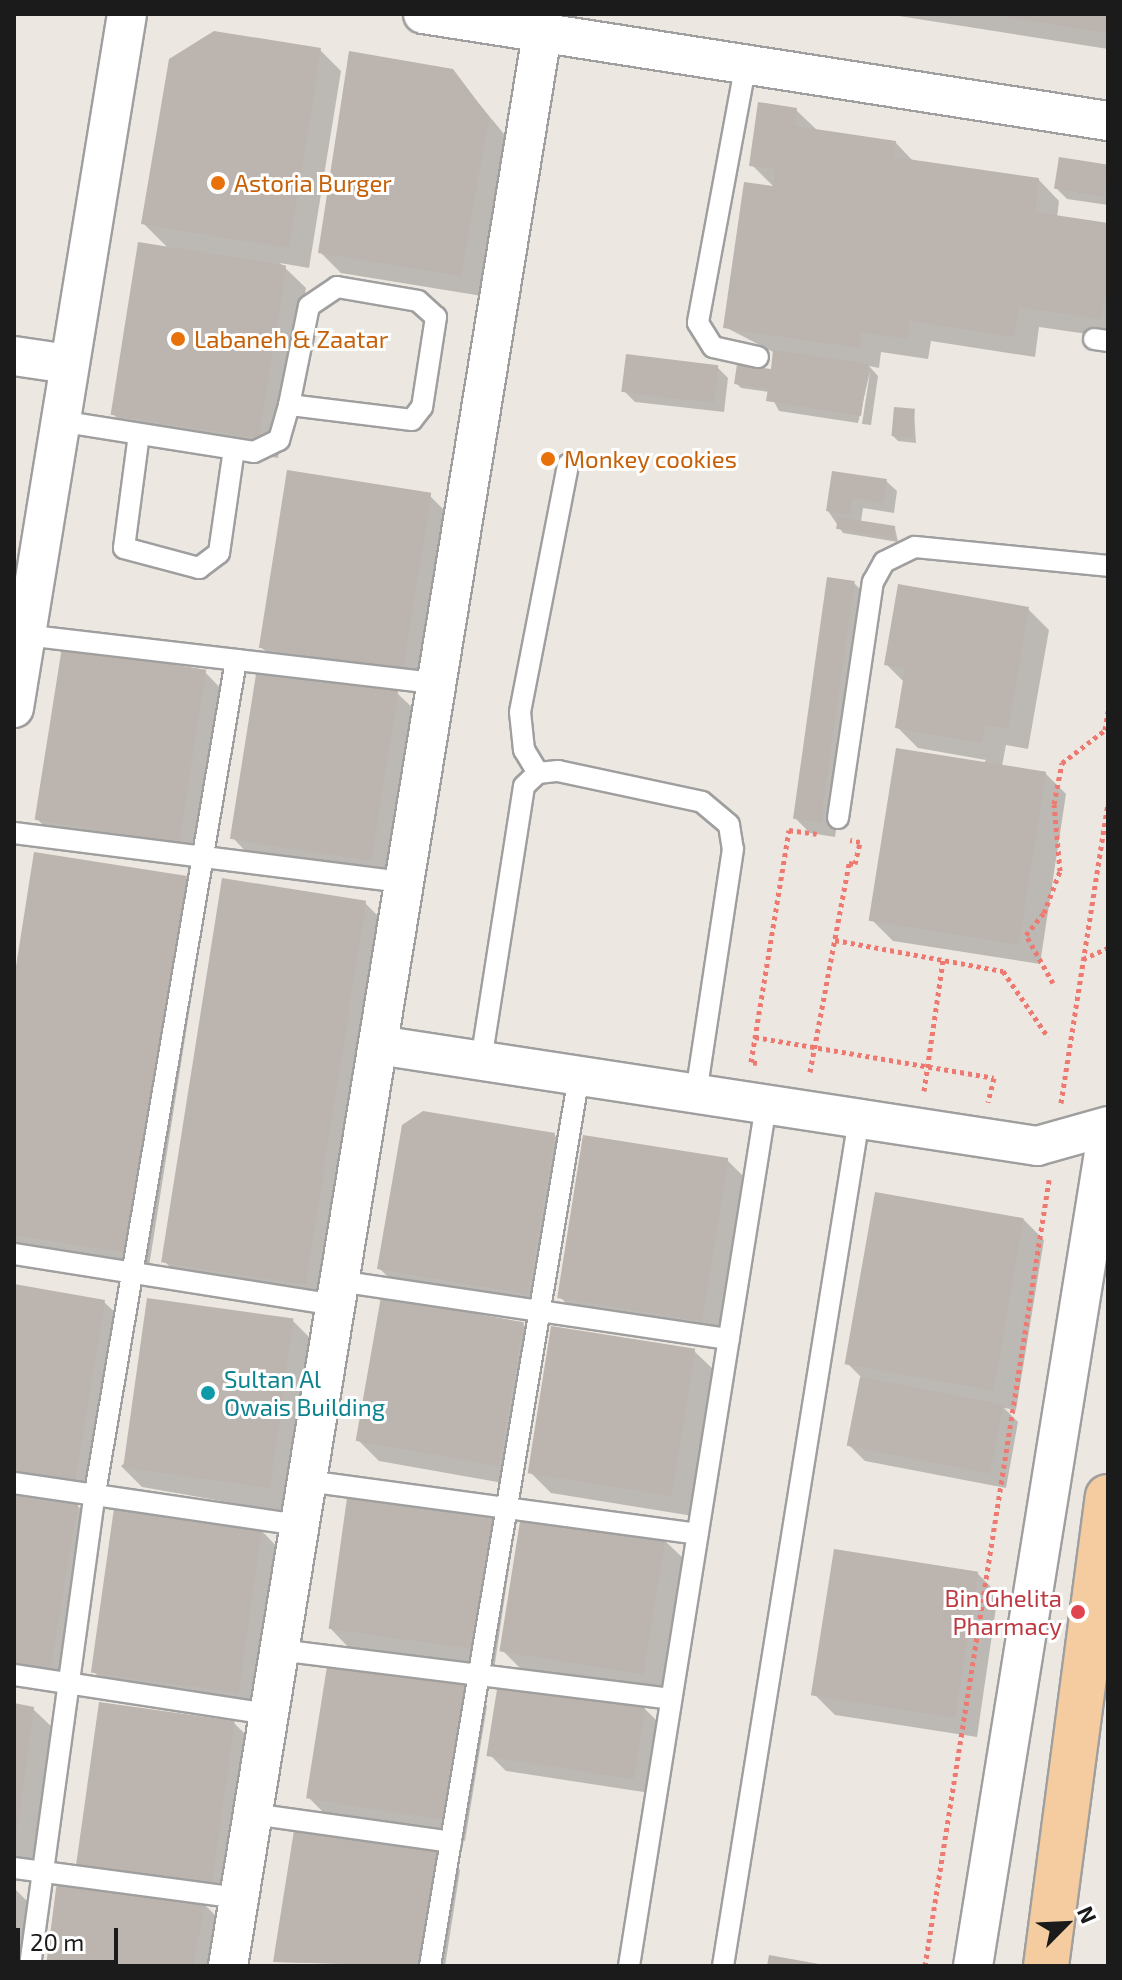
<!DOCTYPE html>
<html>
<head>
<meta charset="utf-8">
<style>
	body { margin:0 }
	#map { position:relative; width:1122px; height:1980px; overflow:hidden; background:#ece8e1; font-family:"Exo 2",sans-serif }
	div>[style] { position:absolute }
	[style*='--x'] { left:calc(var(--x)*1px); top:calc(var(--y)*1px); width:calc(var(--w)*1px); rotate:calc(var(--a)*1deg) }
	.shadow>* { inset:0; background:#0003 }
	.building>* { inset:0; background:#bcb4ae; transform-origin:0 0 }
	.path>* { height:5px; margin-top:-2.5px; transform-origin:0; background:repeating-linear-gradient(90deg,#ee7971 0 4px,transparent 0 8px) }
	.roads { filter:drop-shadow(2px 0 #9f9f9f) drop-shadow(-2px 0 #9f9f9f) drop-shadow(0 2px #9f9f9f) drop-shadow(0 -2px #9f9f9f) }
	.lane>* { height:20px; margin:-10px; padding:0 10px; transform-origin:10px; border-radius:10px; background:#fff }
	.street>* { height:38px; margin:-19px; padding:0 19px; transform-origin:19px; border-radius:19px; background:#fff }
	.primary>* { height:44px; margin:-22px; padding:0 22px; transform-origin:22px; border-radius:22px; background:#f4cc9f }
	.dots>* { width:22px; height:22px; translate:-50% -50%; box-sizing:border-box; border:4px solid #fff; border-radius:50% }
	span { translate:-50% -50%; white-space:nowrap; text-align:center; line-height:1.15; -webkit-text-stroke:6px #fff; paint-order:stroke }
	.food-label { font-size:24px; color:#c56008 }
	.left { translate:0 -50%; text-align:left }
	.culture-label { font-size:24px; color:#0d838f }
	.health-label { font-size:24px; color:#be3a42 }
	.right { translate:-100% -50%; text-align:right }
	.frame { position:absolute; inset:0; border:16px solid #1b1b1b; pointer-events:none }
	.north { position:absolute; left:1026px; top:1884px; width:80px; height:80px; -webkit-text-stroke:6px #fff; paint-order:stroke; rotate:66deg; font-size:22px; font-weight:700; line-height:32px; text-align:center; color:#1b1b1b }
	.north::after { content:''; display:block; margin:auto; width:28px; height:36px; background:#1b1b1b; clip-path:polygon(50% 0,100% 100%,50% 72%,0 100%) }
	.scale { position:absolute; left:16px; top:1928px; width:102px; height:36px; box-sizing:border-box; border:4px solid #1b1b1b; border-top:0; padding-left:10px; font-size:24px; line-height:28px; white-space:nowrap; color:#1b1b1b; -webkit-text-stroke:6px #fff; paint-order:stroke }
</style>
</head>
<body>
<div id="map">
	<div class="shadow">
		<i style="clip-path:polygon(886px 14px,1108px 14px,1108px 49px)"></i>
		<i style="clip-path:polygon(320px 50px,341px 71px,309px 268px,280px 263px,306px 288px,278px 458px,134px 435px,113px 414px,169px 249px,144px 224px)"></i>
		<i style="clip-path:polygon(452px 71px,509px 140px,482px 296px,341px 273px,320px 252px)"></i>
		<i style="clip-path:polygon(796px 110px,818px 131px,896px 143px,914px 162px,1039px 180px,1059px 201px,1057px 218px,1108px 225px,1108px 337px,1039px 327px,1035px 357px,931px 341px,928px 359px,881px 352px,879px 368px,869px 366px,878px 376px,871px 425px,862px 424px,870px 372px,858px 423px,779px 411px,769px 392px,741px 388px,736px 383px,772px 371px,775px 353px,725px 327px,775px 188px,752px 165px)"></i>
		<i style="clip-path:polygon(1108px 167px,1108px 205px,1067px 199px,1056px 188px)"></i>
		<i style="clip-path:polygon(717px 367px,728px 378px,724px 412px,635px 402px,624px 391px)"></i>
		<i style="clip-path:polygon(914px 411px,916px 443px,898px 441px,893px 436px)"></i>
		<i style="clip-path:polygon(886px 481px,897px 491px,894px 513px,863px 508px,861px 522px,895px 528px,898px 542px,843px 533px,828px 511px)"></i>
		<i style="clip-path:polygon(430px 496px,450px 516px,423px 691px,282px 668px,261px 647px)"></i>
		<i style="clip-path:polygon(854px 583px,870px 599px,835px 837px,810px 833px,794px 817px)"></i>
		<i style="clip-path:polygon(1028px 609px,1049px 630px,1028px 749px,1006px 745px,1002px 766px,1045px 773px,1066px 794px,1040px 964px,893px 941px,872px 920px,986px 760px,918px 748px,897px 727px,905px 683px,886px 664px)"></i>
		<i style="clip-path:polygon(205px 672px,225px 693px,199px 863px,58px 840px,37px 819px)"></i>
		<i style="clip-path:polygon(397px 693px,418px 713px,392px 882px,253px 859px,233px 838px)"></i>
		<i style="clip-path:polygon(186px 878px,207px 899px,148px 1273px,14px 1251px,14px 992px)"></i>
		<i style="clip-path:polygon(365px 903px,386px 924px,326px 1305px,185px 1282px,164px 1261px)"></i>
		<i style="clip-path:polygon(554px 1135px,575px 1156px,549px 1314px,400px 1289px,379px 1268px)"></i>
		<i style="clip-path:polygon(727px 1160px,747px 1180px,724px 1339px,581px 1318px,560px 1297px)"></i>
		<i style="clip-path:polygon(1023px 1219px,1044px 1240px,1016px 1410px,1004px 1408px,1018px 1422px,1006px 1488px,865px 1461px,849px 1445px,862px 1378px,849px 1365px)"></i>
		<i style="clip-path:polygon(14px 1286px,104px 1302px,125px 1322px,94px 1504px,14px 1490px)"></i>
		<i style="clip-path:polygon(293px 1321px,314px 1342px,290px 1513px,142px 1487px,121px 1466px)"></i>
		<i style="clip-path:polygon(523px 1324px,544px 1345px,520px 1486px,379px 1461px,358px 1440px)"></i>
		<i style="clip-path:polygon(694px 1351px,715px 1371px,693px 1516px,551px 1493px,530px 1472px)"></i>
		<i style="clip-path:polygon(14px 1495px,77px 1505px,98px 1526px,70px 1691px,14px 1681px)"></i>
		<i style="clip-path:polygon(493px 1514px,514px 1534px,494px 1670px,351px 1650px,331px 1629px)"></i>
		<i style="clip-path:polygon(261px 1530px,281px 1551px,260px 1713px,115px 1693px,94px 1672px)"></i>
		<i style="clip-path:polygon(664px 1540px,685px 1560px,665px 1694px,523px 1671px,502px 1650px)"></i>
		<i style="clip-path:polygon(977px 1573px,998px 1594px,977px 1737px,835px 1715px,814px 1694px)"></i>
		<i style="clip-path:polygon(467px 1685px,487px 1706px,465px 1841px,329px 1818px,308px 1797px)"></i>
		<i style="clip-path:polygon(14px 1705px,33px 1709px,54px 1729px,33px 1880px,14px 1878px)"></i>
		<i style="clip-path:polygon(644px 1708px,660px 1724px,650px 1793px,506px 1771px,490px 1755px)"></i>
		<i style="clip-path:polygon(234px 1723px,255px 1744px,233px 1907px,203px 1903px,225px 1925px,217px 1966px,48px 1966px)"></i>
		<i style="clip-path:polygon(439px 1849px,460px 1870px,445px 1966px,275px 1962px)"></i>
		<i style="clip-path:polygon(14px 1888px,33px 1907px,25px 1966px,14px 1966px)"></i>
	</div>
	<div class="building">
		<i style="clip-path:polygon(1001px 14px,1108px 14px,1108px 33px,1001px 16px)"></i>
		<i style="clip-path:polygon(214px 31px,321px 48px,289px 248px,141px 224px,169px 59px)"></i>
		<i style="clip-path:polygon(349px 51px,453px 69px,489px 117px,461px 276px,318px 253px)"></i>
		<i style="clip-path:polygon(758px 102px,797px 108px,795px 126px,896px 141px,894px 157px,1039px 178px,1035px 212px,1108px 223px,1108px 289px,1100px 319px,1019px 307px,1014px 337px,910px 321px,907px 339px,861px 332px,859px 348px,723px 328px,744px 182px,773px 186px,775px 169px,749px 166px)"></i>
		<i style="left:1059px;top:157px;width:50px;height:32px;rotate:9deg"></i>
		<i style="left:138px;top:242px;width:150px;height:175px;rotate:9deg"></i>
		<i style="clip-path:polygon(773px 350px,869px 364px,861px 416px,766px 401px,768px 389px,734px 384px,737px 364px,771px 369px)"></i>
		<i style="left:626px;top:354px;width:93px;height:38px;rotate:7deg"></i>
		<i style="left:894px;top:407px;width:21px;height:29px;rotate:5deg"></i>
		<i style="left:287px;top:470px;width:146px;height:180px;rotate:9deg"></i>
		<i style="clip-path:polygon(832px 471px,887px 479px,883px 503px,853px 498px,850px 515px,826px 511px)"></i>
		<i style="left:838px;top:517px;width:58px;height:12px;rotate:9deg"></i>
		<i style="left:827px;top:577px;width:28px;height:244px;rotate:8deg"></i>
		<i style="clip-path:polygon(898px 584px,1029px 607px,1008px 729px,985px 725px,982px 743px,895px 728px,905px 668px,884px 665px)"></i>
		<i style="left:62px;top:647px;width:146px;height:175px;rotate:9deg"></i>
		<i style="left:257px;top:668px;width:143px;height:173px;rotate:9deg"></i>
		<i style="left:896px;top:748px;width:152px;height:175px;rotate:9deg"></i>
		<i style="clip-path:polygon(34px 852px,187px 876px,128px 1253px,14px 1235px,14px 979px)"></i>
		<i style="left:222px;top:878px;width:146px;height:389px;rotate:9deg"></i>
		<i style="clip-path:polygon(423px 1111px,555px 1133px,528px 1294px,377px 1269px,402px 1125px)"></i>
		<i style="left:583px;top:1135px;width:147px;height:165px;rotate:9deg"></i>
		<i style="left:875px;top:1192px;width:151px;height:175px;rotate:10deg"></i>
		<i style="clip-path:polygon(14px 1284px,105px 1300px,74px 1485px,14px 1474px)"></i>
		<i style="left:381px;top:1297px;width:145px;height:146px;rotate:10deg"></i>
		<i style="left:147px;top:1298px;width:148px;height:171px;rotate:8deg"></i>
		<i style="left:551px;top:1326px;width:146px;height:149px;rotate:9deg"></i>
		<i style="left:860px;top:1377px;width:146px;height:70px;rotate:11deg"></i>
		<i style="left:348px;top:1491px;width:148px;height:139px;rotate:8deg"></i>
		<i style="clip-path:polygon(14px 1493px,78px 1504px,50px 1672px,14px 1665px)"></i>
		<i style="left:114px;top:1508px;width:149px;height:166px;rotate:8deg"></i>
		<i style="left:521px;top:1515px;width:146px;height:138px;rotate:9deg"></i>
		<i style="left:834px;top:1549px;width:146px;height:148px;rotate:9deg"></i>
		<i style="left:328px;top:1660px;width:142px;height:140px;rotate:9deg"></i>
		<i style="left:498px;top:1683px;width:149px;height:74px;rotate:9deg"></i>
		<i style="left:99px;top:1702px;width:137px;height:167px;rotate:8deg"></i>
		<i style="clip-path:polygon(14px 1703px,34px 1707px,16px 1838px,14px 1838px)"></i>
		<i style="clip-path:polygon(295px 1824px,440px 1847px,422px 1966px,273px 1962px)"></i>
		<i style="clip-path:polygon(57px 1881px,205px 1902px,193px 1966px,46px 1966px)"></i>
		<i style="clip-path:polygon(769px 1955px,819px 1964px,819px 1966px,767px 1966px)"></i>
	</div>
	<div class="path">
		<i style="--x:835;--y:940;--w:171;--a:10.5"></i>
		<i style="--x:1003;--y:971;--w:80;--a:55.7"></i>
		<i style="--x:1083;--y:959;--w:27;--a:-24"></i>
		<i style="--x:1053;--y:983;--w:55;--a:-119.4"></i>
		<i style="--x:1026;--y:935;--w:28;--a:-51"></i>
		<i style="--x:1044;--y:913;--w:45;--a:-69.1"></i>
		<i style="--x:1060;--y:871;--w:67;--a:-95.1"></i>
		<i style="--x:1054;--y:804;--w:42;--a:-79"></i>
		<i style="--x:1062;--y:763;--w:54;--a:-37.5"></i>
		<i style="--x:1105;--y:730;--w:19;--a:-81"></i>
		<i style="--x:755;--y:1037;--w:242;--a:9.7"></i>
		<i style="--x:994;--y:1078;--w:25;--a:104"></i>
		<i style="--x:757;--y:1063;--w:6;--a:-171"></i>
		<i style="--x:751;--y:1062;--w:235;--a:-80.7"></i>
		<i style="--x:789;--y:830;--w:28;--a:8"></i>
		<i style="--x:810;--y:1072;--w:213;--a:-79.4"></i>
		<i style="--x:849;--y:863;--w:6;--a:9"></i>
		<i style="--x:855;--y:864;--w:23;--a:-77"></i>
		<i style="--x:860;--y:842;--w:10;--a:-169"></i>
		<i style="--x:924;--y:1091;--w:132;--a:-81.7"></i>
		<i style="--x:1061;--y:1103;--w:304;--a:-81.1"></i>
		<i style="--x:925;--y:1966;--w:796;--a:-81.03"></i>
	</div>
	<div class="roads">
		<div class="lane">
			<i style="--x:746;--y:63;--w:264;--a:100.5"></i>
			<i style="--x:698;--y:323;--w:28;--a:58"></i>
			<i style="--x:713;--y:347;--w:46;--a:12.5"></i>
			<i style="--x:337;--y:287;--w:82;--a:9.8"></i>
			<i style="--x:418;--y:301;--w:24;--a:42"></i>
			<i style="--x:436;--y:317;--w:91;--a:98.8"></i>
			<i style="--x:422;--y:407;--w:16;--a:128"></i>
			<i style="--x:412;--y:420;--w:124;--a:-173"></i>
			<i style="--x:289;--y:405;--w:101;--a:-78.6"></i>
			<i style="--x:309;--y:306;--w:34;--a:-34"></i>
			<i style="--x:1094;--y:339;--w:14;--a:8"></i>
			<i style="--x:59;--y:421;--w:197;--a:9"></i>
			<i style="--x:254;--y:452;--w:28;--a:-26"></i>
			<i style="--x:279;--y:440;--w:36;--a:-74"></i>
			<i style="--x:139;--y:434;--w:115;--a:97.5"></i>
			<i style="--x:124;--y:548;--w:78;--a:14.9"></i>
			<i style="--x:199;--y:568;--w:25;--a:-37"></i>
			<i style="--x:219;--y:553;--w:105;--a:-81.8"></i>
			<i style="--x:25;--y:635;--w:414;--a:6.7"></i>
			<i style="--x:538;--y:773;--w:27;--a:-121"></i>
			<i style="--x:524;--y:750;--w:38;--a:-96"></i>
			<i style="--x:520;--y:712;--w:252;--a:-79"></i>
			<i style="--x:838;--y:818;--w:239;--a:-81.6"></i>
			<i style="--x:873;--y:582;--w:23;--a:-61"></i>
			<i style="--x:884;--y:562;--w:34;--a:-26"></i>
			<i style="--x:915;--y:547;--w:194;--a:5.6"></i>
			<i style="--x:14;--y:833;--w:393;--a:7.2"></i>
			<i style="--x:481;--y:1061;--w:278;--a:-81.1"></i>
			<i style="--x:524;--y:786;--w:19;--a:-43"></i>
			<i style="--x:538;--y:773;--w:20;--a:-6"></i>
			<i style="--x:558;--y:771;--w:147;--a:12.1"></i>
			<i style="--x:702;--y:802;--w:35;--a:40"></i>
			<i style="--x:729;--y:825;--w:24;--a:81"></i>
			<i style="--x:733;--y:849;--w:248;--a:98.6"></i>
			<i style="--x:14;--y:1254;--w:326;--a:9"></i>
			<i style="--x:339;--y:1281;--w:394;--a:8.5"></i>
			<i style="--x:307;--y:1481;--w:394;--a:7.7"></i>
			<i style="--x:14;--y:1483;--w:289;--a:8.4"></i>
			<i style="--x:279;--y:1650;--w:395;--a:7.1"></i>
			<i style="--x:14;--y:1675;--w:258;--a:8.7"></i>
			<i style="--x:253;--y:1814;--w:200;--a:8"></i>
			<i style="--x:14;--y:1868;--w:227;--a:7.6"></i>
			<i style="--x:30;--y:1966;--w:477;--a:-82.2"></i>
			<i style="--x:95;--y:1493;--w:845;--a:-80.39"></i>
			<i style="--x:430;--y:1966;--w:902;--a:-80.5"></i>
			<i style="--x:629;--y:1966;--w:872;--a:-80.96"></i>
			<i style="--x:723;--y:1966;--w:858;--a:-80.88"></i>
		</div>
		<div class="street">
			<i style="--x:423;--y:14;--w:693;--a:8.88"></i>
			<i style="--x:14;--y:356;--w:55;--a:8.4"></i>
			<i style="--x:14;--y:708;--w:703;--a:-80.75"></i>
			<i style="--x:378;--y:1045;--w:667;--a:8.71"></i>
			<i style="--x:1037;--y:1146;--w:74;--a:-15.7"></i>
			<i style="--x:228;--y:1966;--w:1958;--a:-80.77"></i>
			<i style="--x:973;--y:1966;--w:849;--a:-80.85"></i>
		</div>
		<div class="primary">
			<i style="--x:1046;--y:1966;--w:473;--a:-82.5"></i>
		</div>
	</div>
	<div class="dots">
		<i style="left:218px;top:183px;background:#e8710a"></i>
		<i style="left:178px;top:339px;background:#e8710a"></i>
		<i style="left:548px;top:459px;background:#e8710a"></i>
		<i style="left:208px;top:1393px;background:#0f9aa8"></i>
		<i style="left:1078px;top:1612px;background:#e0444e"></i>
	</div>
	<div class="food-label">
		<span class="left" style="left:234px;top:183px">Astoria Burger</span>
		<span class="left" style="left:194px;top:339px">Labaneh &amp; Zaatar</span>
		<span class="left" style="left:564px;top:459px">Monkey cookies</span>
	</div>
	<div class="culture-label">
		<span class="left" style="left:224px;top:1393px">Sultan Al<br>Owais Building</span>
	</div>
	<div class="health-label">
		<span class="right" style="left:1062px;top:1612px">Bin Ghelita<br>Pharmacy</span>
	</div>
	<div class="frame"></div>
	<div class="north">N</div>
	<div class="scale">20 m</div>
</div>
</body>
</html>
